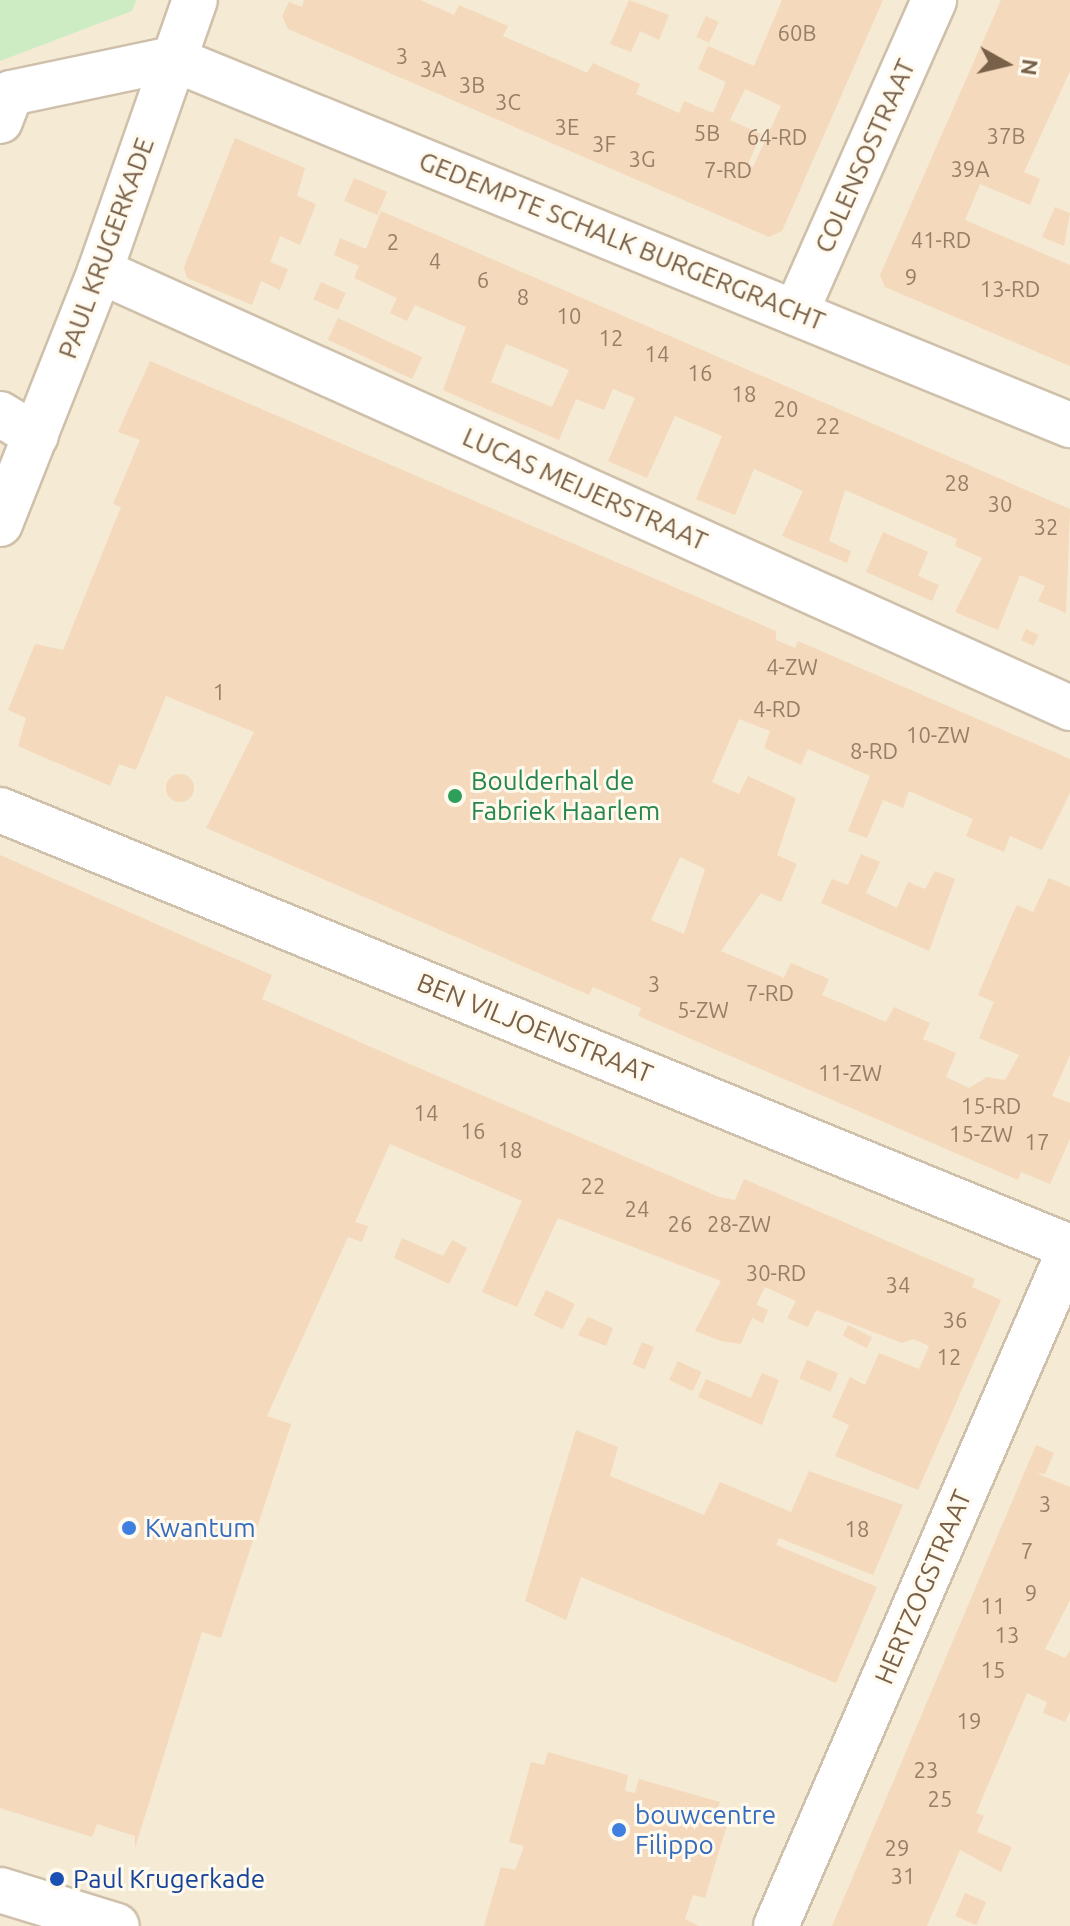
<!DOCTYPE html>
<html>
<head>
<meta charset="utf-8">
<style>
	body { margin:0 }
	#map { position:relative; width:1070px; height:1926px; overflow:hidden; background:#fdf7e6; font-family:Ubuntu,sans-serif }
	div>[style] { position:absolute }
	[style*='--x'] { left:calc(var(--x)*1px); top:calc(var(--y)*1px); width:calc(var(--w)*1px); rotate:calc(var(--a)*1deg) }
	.residential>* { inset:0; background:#f5ead4; transform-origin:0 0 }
	.green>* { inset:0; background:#ceecc3 }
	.building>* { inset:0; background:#f4d9bc; transform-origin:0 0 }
	.round { border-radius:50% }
	.roads { filter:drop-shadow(2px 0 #cfc0ab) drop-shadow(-2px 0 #cfc0ab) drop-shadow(0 2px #cfc0ab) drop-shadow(0 -2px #cfc0ab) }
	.street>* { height:44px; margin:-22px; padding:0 22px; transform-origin:22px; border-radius:22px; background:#fff }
	.secondary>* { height:44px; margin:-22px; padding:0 22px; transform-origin:22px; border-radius:22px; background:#fff }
	.dots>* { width:22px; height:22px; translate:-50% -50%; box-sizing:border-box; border:4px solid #fffaed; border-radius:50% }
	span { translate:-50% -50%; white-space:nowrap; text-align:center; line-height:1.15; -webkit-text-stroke:6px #fffaed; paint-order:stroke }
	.number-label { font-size:22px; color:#977e66 }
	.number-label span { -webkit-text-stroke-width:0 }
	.street-label { font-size:26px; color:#786049 }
	.leisure-label { font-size:26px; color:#27864d }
	.left { translate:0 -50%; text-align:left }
	.shop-label { font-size:26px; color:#366cbe }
	.transit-label { font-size:26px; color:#164399 }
	.north { position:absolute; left:966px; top:24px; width:80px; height:80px; -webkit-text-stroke:6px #fffaed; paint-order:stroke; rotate:98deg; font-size:22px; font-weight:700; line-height:32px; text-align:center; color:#786049 }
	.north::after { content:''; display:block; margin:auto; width:28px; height:36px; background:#786049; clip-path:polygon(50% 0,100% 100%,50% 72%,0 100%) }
</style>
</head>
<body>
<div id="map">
	<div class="residential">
		<i style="left:0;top:0;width:1070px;height:1926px"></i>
	</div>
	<div class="green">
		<i style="clip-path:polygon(0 0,136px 0,132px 11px,0 61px)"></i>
	</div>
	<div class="building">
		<i style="clip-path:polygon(evenodd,304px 0,420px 0,454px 15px,459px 5px,508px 26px,503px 36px,574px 67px,587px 73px,593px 63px,640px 84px,636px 94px,679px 113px,684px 101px,713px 113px,726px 82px,698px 69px,708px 46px,754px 66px,782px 0,883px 0,782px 231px,769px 237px,288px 29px,282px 16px,289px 2px,302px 7px,304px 0,745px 89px,781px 106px,753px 167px,748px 164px,761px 134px,730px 120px,745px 89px)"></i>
		<i style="clip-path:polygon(629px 0,669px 15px,659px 40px,640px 31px,631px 52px,610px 44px)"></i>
		<i style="clip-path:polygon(1001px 0,1070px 0,1070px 71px,1024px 172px,1040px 179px,1030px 205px,980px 184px,965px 220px,1070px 265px,1070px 366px,885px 287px,880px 275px)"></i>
		<i style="left:706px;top:16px;width:14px;height:23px;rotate:25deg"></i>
		<i style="clip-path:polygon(235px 138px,305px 168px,297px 196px,316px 204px,300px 245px,280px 236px,270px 262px,288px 269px,280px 290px,261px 281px,252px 305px,187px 278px,184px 267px)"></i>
		<i style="left:354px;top:178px;width:36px;height:25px;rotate:23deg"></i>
		<i style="clip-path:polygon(1055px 207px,1070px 213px,1064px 246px,1042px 237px)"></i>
		<i style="clip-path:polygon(evenodd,381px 211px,1070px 509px,1066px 613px,1038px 601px,1045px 586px,1020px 575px,998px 630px,955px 612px,982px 558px,955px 546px,957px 539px,845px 490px,829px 541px,851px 551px,847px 563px,782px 536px,803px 491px,754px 469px,735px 515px,696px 499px,722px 436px,675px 416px,647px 478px,608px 461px,635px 398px,613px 389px,604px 410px,576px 399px,559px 440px,443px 390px,466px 327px,415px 305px,407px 321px,390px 313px,397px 298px,354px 278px,359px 266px,334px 255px,340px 238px,366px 249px,381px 211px,506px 344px,569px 370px,552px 407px,491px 382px,506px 344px)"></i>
		<i style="left:321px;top:282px;width:27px;height:19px;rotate:24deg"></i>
		<i style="left:338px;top:318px;width:93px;height:24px;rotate:25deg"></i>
		<i style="clip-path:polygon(evenodd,150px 361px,776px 631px,776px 640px,795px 648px,798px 641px,1070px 759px,1070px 793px,1042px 850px,1010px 836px,1004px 852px,966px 836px,973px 819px,909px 791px,903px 808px,883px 800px,867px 838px,848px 831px,870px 776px,808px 749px,801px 765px,764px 748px,770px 731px,739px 719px,712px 782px,739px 794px,748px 776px,796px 798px,777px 855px,797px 864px,781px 902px,761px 893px,721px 951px,784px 978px,791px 963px,829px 979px,822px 995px,886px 1022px,894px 1007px,930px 1023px,923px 1039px,956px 1053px,946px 1077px,969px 1088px,987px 1077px,1005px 1080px,1019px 1055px,979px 1038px,994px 1002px,978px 995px,1012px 915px,1017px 905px,1033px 912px,1049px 878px,1070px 887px,1070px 1055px,1052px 1096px,1070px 1103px,1070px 1139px,1050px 1184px,1021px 1172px,1018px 1180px,638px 1016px,641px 1008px,593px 987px,589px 995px,206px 828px,254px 732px,166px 696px,136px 770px,119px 764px,110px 786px,18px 746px,26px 718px,8px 710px,35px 644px,63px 650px,121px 507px,113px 504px,140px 440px,118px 432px,150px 361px,680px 857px,705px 869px,684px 934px,651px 920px,680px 857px)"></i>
		<i style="clip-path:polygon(883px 532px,928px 552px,918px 576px,939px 585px,932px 601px,866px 572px)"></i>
		<i style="left:1026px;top:629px;width:14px;height:12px;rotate:25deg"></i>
		<i class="round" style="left:166px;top:774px;width:28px;height:28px"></i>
		<i style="clip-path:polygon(861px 854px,880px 862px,866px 893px,897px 908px,908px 882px,925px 889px,935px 871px,955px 879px,929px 951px,821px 903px,832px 879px,848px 885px)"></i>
		<i style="clip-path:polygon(0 855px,272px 975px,262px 999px,419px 1068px,719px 1197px,735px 1200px,744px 1179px,975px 1279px,972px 1287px,1001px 1300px,918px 1490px,835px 1456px,849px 1425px,832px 1417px,850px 1377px,865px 1385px,879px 1353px,919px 1369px,929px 1346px,913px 1339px,902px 1343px,816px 1310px,808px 1327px,787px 1318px,796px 1301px,765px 1287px,756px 1305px,768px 1310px,763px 1323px,752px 1318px,741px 1344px,721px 1341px,695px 1331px,721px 1281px,558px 1218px,517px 1307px,482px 1292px,522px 1201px,390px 1144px,355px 1222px,368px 1226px,362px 1242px,348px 1237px,267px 1416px,291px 1424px,221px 1638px,202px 1632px,135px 1848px,135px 1836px,97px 1824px,92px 1837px,0 1808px)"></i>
		<i style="clip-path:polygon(402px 1238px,443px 1256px,452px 1240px,467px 1248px,449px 1284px,394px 1258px)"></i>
		<i style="left:546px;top:1290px;width:32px;height:28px;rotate:26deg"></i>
		<i style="clip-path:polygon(588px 1317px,613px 1328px,606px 1346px,578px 1335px)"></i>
		<i style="left:848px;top:1325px;width:27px;height:12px;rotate:27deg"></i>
		<i style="left:642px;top:1342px;width:13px;height:24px;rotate:23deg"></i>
		<i style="left:807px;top:1360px;width:34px;height:20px;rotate:23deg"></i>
		<i style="left:678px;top:1361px;width:26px;height:21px;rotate:25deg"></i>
		<i style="clip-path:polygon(762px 1373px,779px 1380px,762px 1425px,698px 1397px,706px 1379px,751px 1398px)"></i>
		<i style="clip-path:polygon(576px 1430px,618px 1447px,610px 1476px,704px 1515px,720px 1482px,791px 1512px,809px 1471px,903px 1505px,873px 1575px,779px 1538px,776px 1545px,877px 1587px,836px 1683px,581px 1577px,566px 1620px,525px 1601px)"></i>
		<i style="clip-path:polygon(1036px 1445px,1054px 1453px,1045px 1474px,1036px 1473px,1070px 1487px,1070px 1600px,1045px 1649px,1065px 1658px,1070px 1651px,1070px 1711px,1065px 1722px,1043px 1713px,1047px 1702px,1027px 1693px,976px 1813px,984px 1816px,977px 1832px,1012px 1847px,1001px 1872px,960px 1850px,927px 1926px,832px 1926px)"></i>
		<i style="clip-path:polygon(548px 1752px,628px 1775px,625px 1791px,635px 1793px,639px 1779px,720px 1802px,716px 1814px,729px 1818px,705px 1898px,693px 1895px,685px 1919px,699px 1926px,484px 1926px,501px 1867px,515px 1870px,524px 1846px,509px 1842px,531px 1762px,544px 1765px)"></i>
		<i style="left:965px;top:1893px;width:23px;height:25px;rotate:23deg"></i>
	</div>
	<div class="roads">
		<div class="street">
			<i style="--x:0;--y:121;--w:30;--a:-69"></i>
			<i style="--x:11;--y:93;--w:166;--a:-11.9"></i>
			<i style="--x:173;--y:59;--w:969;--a:22.2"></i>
			<i style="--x:100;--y:271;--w:1064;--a:24.25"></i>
			<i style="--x:796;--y:312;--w:341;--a:-66.1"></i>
			<i style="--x:0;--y:414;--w:42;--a:31.4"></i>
			<i style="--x:0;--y:524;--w:272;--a:-68.4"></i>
			<i style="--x:100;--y:271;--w:287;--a:-70.7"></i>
			<i style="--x:0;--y:810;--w:1156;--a:22.22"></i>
			<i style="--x:776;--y:1926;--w:738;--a:-66.53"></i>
		</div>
		<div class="secondary">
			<i style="--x:0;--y:1890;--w:122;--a:17.1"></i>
		</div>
	</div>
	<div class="dots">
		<i style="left:455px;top:796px;background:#2e9e5b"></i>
		<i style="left:129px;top:1528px;background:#3f7fe0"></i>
		<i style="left:619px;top:1830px;background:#3f7fe0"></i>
		<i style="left:57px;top:1879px;background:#1a4fb4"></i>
	</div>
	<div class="number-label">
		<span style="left:797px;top:33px">60B</span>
		<span style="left:402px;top:56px">3</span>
		<span style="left:433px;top:69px">3A</span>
		<span style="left:472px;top:85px">3B</span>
		<span style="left:508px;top:102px">3C</span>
		<span style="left:567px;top:127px">3E</span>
		<span style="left:707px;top:133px">5B</span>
		<span style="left:1006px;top:136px">37B</span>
		<span style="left:777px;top:137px">64-RD</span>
		<span style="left:604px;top:144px">3F</span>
		<span style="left:642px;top:159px">3G</span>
		<span style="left:970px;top:169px">39A</span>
		<span style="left:728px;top:170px">7-RD</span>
		<span style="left:941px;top:240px">41-RD</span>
		<span style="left:393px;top:242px">2</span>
		<span style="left:435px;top:261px">4</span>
		<span style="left:911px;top:277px">9</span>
		<span style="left:483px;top:280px">6</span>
		<span style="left:1010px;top:289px">13-RD</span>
		<span style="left:523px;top:297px">8</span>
		<span style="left:569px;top:316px">10</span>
		<span style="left:611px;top:338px">12</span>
		<span style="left:657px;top:354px">14</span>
		<span style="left:700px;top:373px">16</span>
		<span style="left:744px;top:394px">18</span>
		<span style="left:786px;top:409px">20</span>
		<span style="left:828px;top:426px">22</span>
		<span style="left:957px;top:483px">28</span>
		<span style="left:1000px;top:504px">30</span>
		<span style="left:1046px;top:527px">32</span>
		<span style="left:792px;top:667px">4-ZW</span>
		<span style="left:219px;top:692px">1</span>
		<span style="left:777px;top:709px">4-RD</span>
		<span style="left:938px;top:735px">10-ZW</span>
		<span style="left:874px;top:751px">8-RD</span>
		<span style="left:654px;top:984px">3</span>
		<span style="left:770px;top:993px">7-RD</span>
		<span style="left:703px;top:1010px">5-ZW</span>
		<span style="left:850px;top:1073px">11-ZW</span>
		<span style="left:991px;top:1106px">15-RD</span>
		<span style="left:426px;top:1113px">14</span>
		<span style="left:473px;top:1131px">16</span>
		<span style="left:981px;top:1134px">15-ZW</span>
		<span style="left:1037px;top:1142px">17</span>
		<span style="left:510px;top:1150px">18</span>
		<span style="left:593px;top:1186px">22</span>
		<span style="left:637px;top:1209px">24</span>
		<span style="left:680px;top:1224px">26</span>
		<span style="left:739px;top:1224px">28-ZW</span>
		<span style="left:776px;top:1273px">30-RD</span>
		<span style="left:898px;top:1285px">34</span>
		<span style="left:955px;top:1320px">36</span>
		<span style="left:949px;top:1357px">12</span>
		<span style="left:1045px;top:1504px">3</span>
		<span style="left:857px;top:1529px">18</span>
		<span style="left:1027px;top:1551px">7</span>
		<span style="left:1031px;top:1593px">9</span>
		<span style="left:993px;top:1606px">11</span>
		<span style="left:1007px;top:1635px">13</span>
		<span style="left:993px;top:1670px">15</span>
		<span style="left:969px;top:1721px">19</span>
		<span style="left:926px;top:1770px">23</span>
		<span style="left:940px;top:1799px">25</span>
		<span style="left:897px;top:1848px">29</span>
		<span style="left:903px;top:1876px">31</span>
	</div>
	<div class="street-label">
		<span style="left:865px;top:156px;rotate:-66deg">COLENSOSTRAAT</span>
		<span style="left:622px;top:241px;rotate:22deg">GEDEMPTE SCHALK BURGERGRACHT</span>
		<span style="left:106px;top:248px;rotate:-70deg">PAUL KRUGERKADE</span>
		<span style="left:585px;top:489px;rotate:24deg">LUCAS MEIJERSTRAAT</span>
		<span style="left:535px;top:1028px;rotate:22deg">BEN VILJOENSTRAAT</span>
		<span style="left:923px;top:1587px;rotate:-67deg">HERTZOGSTRAAT</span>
	</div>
	<div class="leisure-label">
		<span class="left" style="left:471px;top:796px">Boulderhal de<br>Fabriek Haarlem</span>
	</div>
	<div class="shop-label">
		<span class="left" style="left:145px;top:1528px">Kwantum</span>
		<span class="left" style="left:635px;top:1830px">bouwcentre<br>Filippo</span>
	</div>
	<div class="transit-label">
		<span class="left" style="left:73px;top:1879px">Paul Krugerkade</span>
	</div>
	<div class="north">N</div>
</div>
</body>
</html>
